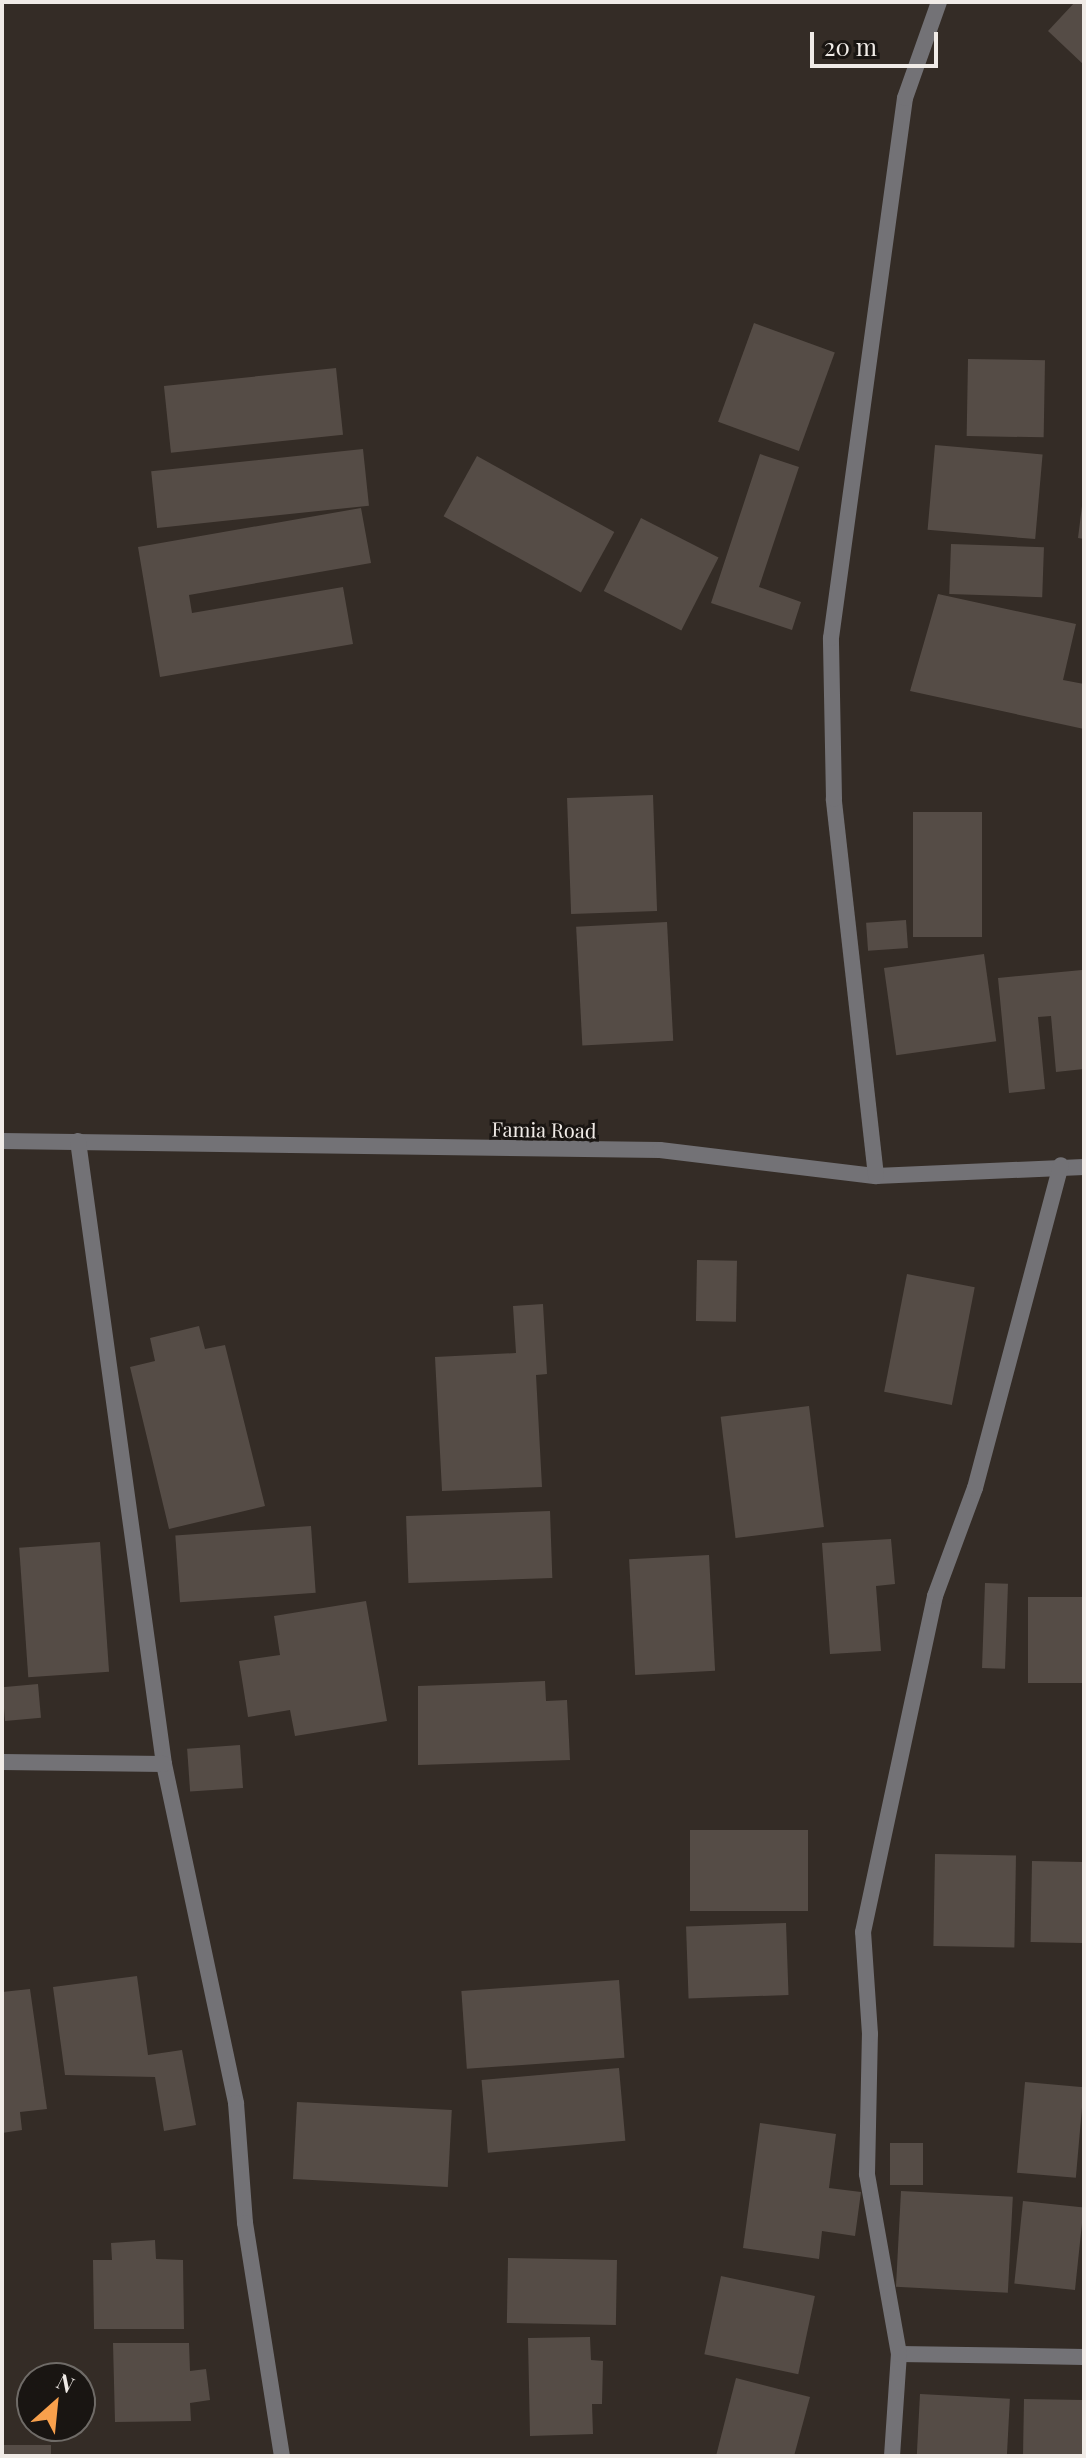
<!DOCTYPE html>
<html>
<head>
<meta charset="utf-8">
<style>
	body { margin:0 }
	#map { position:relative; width:1086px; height:2458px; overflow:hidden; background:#342c26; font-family:"Playfair Display",serif }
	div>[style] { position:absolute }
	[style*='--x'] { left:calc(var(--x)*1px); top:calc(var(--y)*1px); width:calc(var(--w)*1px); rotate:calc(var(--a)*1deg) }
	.building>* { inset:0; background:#554c46; transform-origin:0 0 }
	.minor>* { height:16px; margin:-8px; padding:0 8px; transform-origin:8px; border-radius:8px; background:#737276 }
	span { translate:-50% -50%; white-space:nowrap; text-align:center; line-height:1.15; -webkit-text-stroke:6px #191512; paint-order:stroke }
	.street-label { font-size:20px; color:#f0ebe7 }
	.frame { position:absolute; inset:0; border:4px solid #f0ebe7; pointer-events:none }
	.north { position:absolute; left:16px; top:2362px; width:80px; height:80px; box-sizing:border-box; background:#191512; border:2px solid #6f6b67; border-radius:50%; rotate:27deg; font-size:22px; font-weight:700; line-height:32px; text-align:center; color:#f0ebe7 }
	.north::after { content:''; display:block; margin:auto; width:28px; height:36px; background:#f8a04c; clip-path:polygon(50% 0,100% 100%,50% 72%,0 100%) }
	.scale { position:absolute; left:810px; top:32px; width:128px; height:36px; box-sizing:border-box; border:4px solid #f0ebe7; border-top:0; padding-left:10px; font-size:24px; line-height:28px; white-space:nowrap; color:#f0ebe7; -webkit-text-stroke:6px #191512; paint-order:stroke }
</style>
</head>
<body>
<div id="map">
	<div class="building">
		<i style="clip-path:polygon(1075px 2px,1084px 2px,1084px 65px,1048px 31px)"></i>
		<i style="left:754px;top:323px;width:86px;height:105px;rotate:20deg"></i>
		<i style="left:968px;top:359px;width:77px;height:77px;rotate:1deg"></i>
		<i style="left:336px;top:368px;width:67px;height:173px;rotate:84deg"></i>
		<i style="left:935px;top:445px;width:108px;height:85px;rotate:5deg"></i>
		<i style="left:363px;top:449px;width:57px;height:213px;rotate:84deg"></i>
		<i style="clip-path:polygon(760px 454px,799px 467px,759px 587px,801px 602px,792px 630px,711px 603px)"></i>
		<i style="left:477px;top:456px;width:157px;height:69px;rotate:29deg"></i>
		<i style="clip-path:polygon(1082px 506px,1084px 506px,1084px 539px,1078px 538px)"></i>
		<i style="clip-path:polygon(361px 508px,371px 563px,189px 595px,192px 613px,343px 587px,353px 644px,160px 677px,138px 547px)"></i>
		<i style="left:641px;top:518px;width:87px;height:82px;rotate:27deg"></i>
		<i style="left:951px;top:544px;width:93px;height:50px;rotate:2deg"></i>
		<i style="clip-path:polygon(938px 594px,1076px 624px,1063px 680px,1084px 684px,1084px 729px,910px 691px)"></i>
		<i style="left:653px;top:795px;width:116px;height:86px;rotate:88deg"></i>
		<i style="left:913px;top:812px;width:69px;height:125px"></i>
		<i style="left:906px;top:920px;width:28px;height:40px;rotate:86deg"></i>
		<i style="left:667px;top:922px;width:119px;height:91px;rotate:87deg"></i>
		<i style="left:984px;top:954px;width:88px;height:101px;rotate:82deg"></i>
		<i style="clip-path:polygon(1082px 970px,1084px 1069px,1056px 1072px,1051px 1016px,1038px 1017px,1045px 1089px,1009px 1093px,998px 978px)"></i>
		<i style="left:697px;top:1260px;width:40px;height:61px;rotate:1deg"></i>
		<i style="left:907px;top:1274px;width:69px;height:120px;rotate:11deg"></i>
		<i style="clip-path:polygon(543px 1304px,547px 1374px,536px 1375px,542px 1487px,442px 1491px,435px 1357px,516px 1353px,513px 1306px)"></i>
		<i style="clip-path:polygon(199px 1326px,205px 1349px,225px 1345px,265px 1506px,169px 1529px,130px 1367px,155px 1361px,150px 1338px)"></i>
		<i style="left:809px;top:1406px;width:122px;height:89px;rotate:83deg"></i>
		<i style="left:550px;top:1511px;width:67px;height:144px;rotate:88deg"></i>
		<i style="left:311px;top:1526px;width:67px;height:136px;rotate:86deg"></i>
		<i style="clip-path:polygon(891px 1539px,895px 1584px,876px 1586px,881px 1651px,830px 1654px,822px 1543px)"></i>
		<i style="left:100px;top:1542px;width:130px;height:81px;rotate:86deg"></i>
		<i style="left:709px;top:1555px;width:116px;height:80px;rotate:87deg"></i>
		<i style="left:985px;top:1583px;width:23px;height:85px;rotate:2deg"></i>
		<i style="left:1084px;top:1597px;width:86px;height:56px;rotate:90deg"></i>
		<i style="clip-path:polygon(366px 1601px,387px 1721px,295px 1736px,290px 1710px,248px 1717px,239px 1661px,280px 1655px,274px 1616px)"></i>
		<i style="clip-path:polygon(545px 1681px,546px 1701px,567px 1700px,570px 1760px,418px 1765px,418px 1686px)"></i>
		<i style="left:38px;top:1684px;width:34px;height:36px;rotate:85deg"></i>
		<i style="left:240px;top:1745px;width:43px;height:53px;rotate:86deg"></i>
		<i style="left:690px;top:1830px;width:118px;height:81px"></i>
		<i style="left:935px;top:1854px;width:81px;height:92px;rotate:1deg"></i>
		<i style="left:1032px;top:1861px;width:52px;height:81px;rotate:1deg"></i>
		<i style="left:786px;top:1923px;width:72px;height:100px;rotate:88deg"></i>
		<i style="clip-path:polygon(137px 1976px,148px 2055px,182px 2050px,196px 2125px,164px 2131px,155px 2077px,65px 2075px,53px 1987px)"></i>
		<i style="left:619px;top:1980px;width:78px;height:158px;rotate:86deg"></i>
		<i style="clip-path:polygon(30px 1989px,47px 2109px,20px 2112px,22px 2130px,2px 2133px,2px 1992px)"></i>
		<i style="left:619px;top:2068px;width:73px;height:138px;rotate:85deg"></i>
		<i style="left:1025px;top:2082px;width:59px;height:91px;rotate:5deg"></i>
		<i style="left:297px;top:2102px;width:155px;height:77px;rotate:3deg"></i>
		<i style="clip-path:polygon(760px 2123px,836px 2134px,829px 2188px,861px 2192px,855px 2236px,822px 2231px,819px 2259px,743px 2248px)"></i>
		<i style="left:890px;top:2143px;width:33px;height:42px"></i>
		<i style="left:901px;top:2191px;width:112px;height:96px;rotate:3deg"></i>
		<i style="left:1023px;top:2201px;width:61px;height:83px;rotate:6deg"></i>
		<i style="clip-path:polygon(155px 2240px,156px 2259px,183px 2260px,184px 2329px,94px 2329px,93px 2260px,112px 2260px,111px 2243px)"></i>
		<i style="left:508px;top:2258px;width:109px;height:65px;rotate:1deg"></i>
		<i style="left:721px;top:2276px;width:96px;height:80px;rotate:12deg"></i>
		<i style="clip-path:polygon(590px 2337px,591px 2360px,603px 2361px,602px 2404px,592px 2404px,593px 2434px,530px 2436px,528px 2338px)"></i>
		<i style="clip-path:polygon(113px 2343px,189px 2343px,190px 2371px,206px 2369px,210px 2400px,190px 2403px,191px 2421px,115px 2422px)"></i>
		<i style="clip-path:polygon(736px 2378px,810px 2397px,794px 2456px,716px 2456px)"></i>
		<i style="left:920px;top:2394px;width:90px;height:62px;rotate:3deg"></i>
		<i style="left:1024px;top:2399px;width:60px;height:57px;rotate:1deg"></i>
		<i style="left:2px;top:2445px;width:49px;height:11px"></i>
	</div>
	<div class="minor">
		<i style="--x:2;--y:1141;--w:658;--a:0.78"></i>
		<i style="--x:660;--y:1150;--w:218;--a:6.9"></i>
		<i style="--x:876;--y:1176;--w:208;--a:-2.5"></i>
		<i style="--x:78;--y:1141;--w:629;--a:82.14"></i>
		<i style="--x:164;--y:1764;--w:347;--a:78"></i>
		<i style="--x:236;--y:2103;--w:120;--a:85.7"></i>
		<i style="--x:245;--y:2223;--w:236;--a:81"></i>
		<i style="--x:876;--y:1176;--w:379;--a:-96.4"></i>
		<i style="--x:834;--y:799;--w:161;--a:-91.1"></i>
		<i style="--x:831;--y:638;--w:545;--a:-82.2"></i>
		<i style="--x:905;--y:98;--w:102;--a:-70.5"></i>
		<i style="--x:2;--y:1762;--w:162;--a:0.7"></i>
		<i style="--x:899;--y:2354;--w:185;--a:0.9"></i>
		<i style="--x:892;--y:2456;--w:102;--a:-86.1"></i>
		<i style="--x:899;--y:2354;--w:183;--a:-100.1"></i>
		<i style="--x:867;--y:2174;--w:140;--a:-88.8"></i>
		<i style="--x:870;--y:2034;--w:102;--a:-93.9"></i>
		<i style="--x:863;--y:1932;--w:344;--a:-77.9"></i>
		<i style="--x:935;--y:1596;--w:115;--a:-69.7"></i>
		<i style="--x:975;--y:1488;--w:334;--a:-75.1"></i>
	</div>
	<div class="street-label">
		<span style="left:544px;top:1129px;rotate:1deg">Famia Road</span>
	</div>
	<div class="frame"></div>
	<div class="north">N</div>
	<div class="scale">20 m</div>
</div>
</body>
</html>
